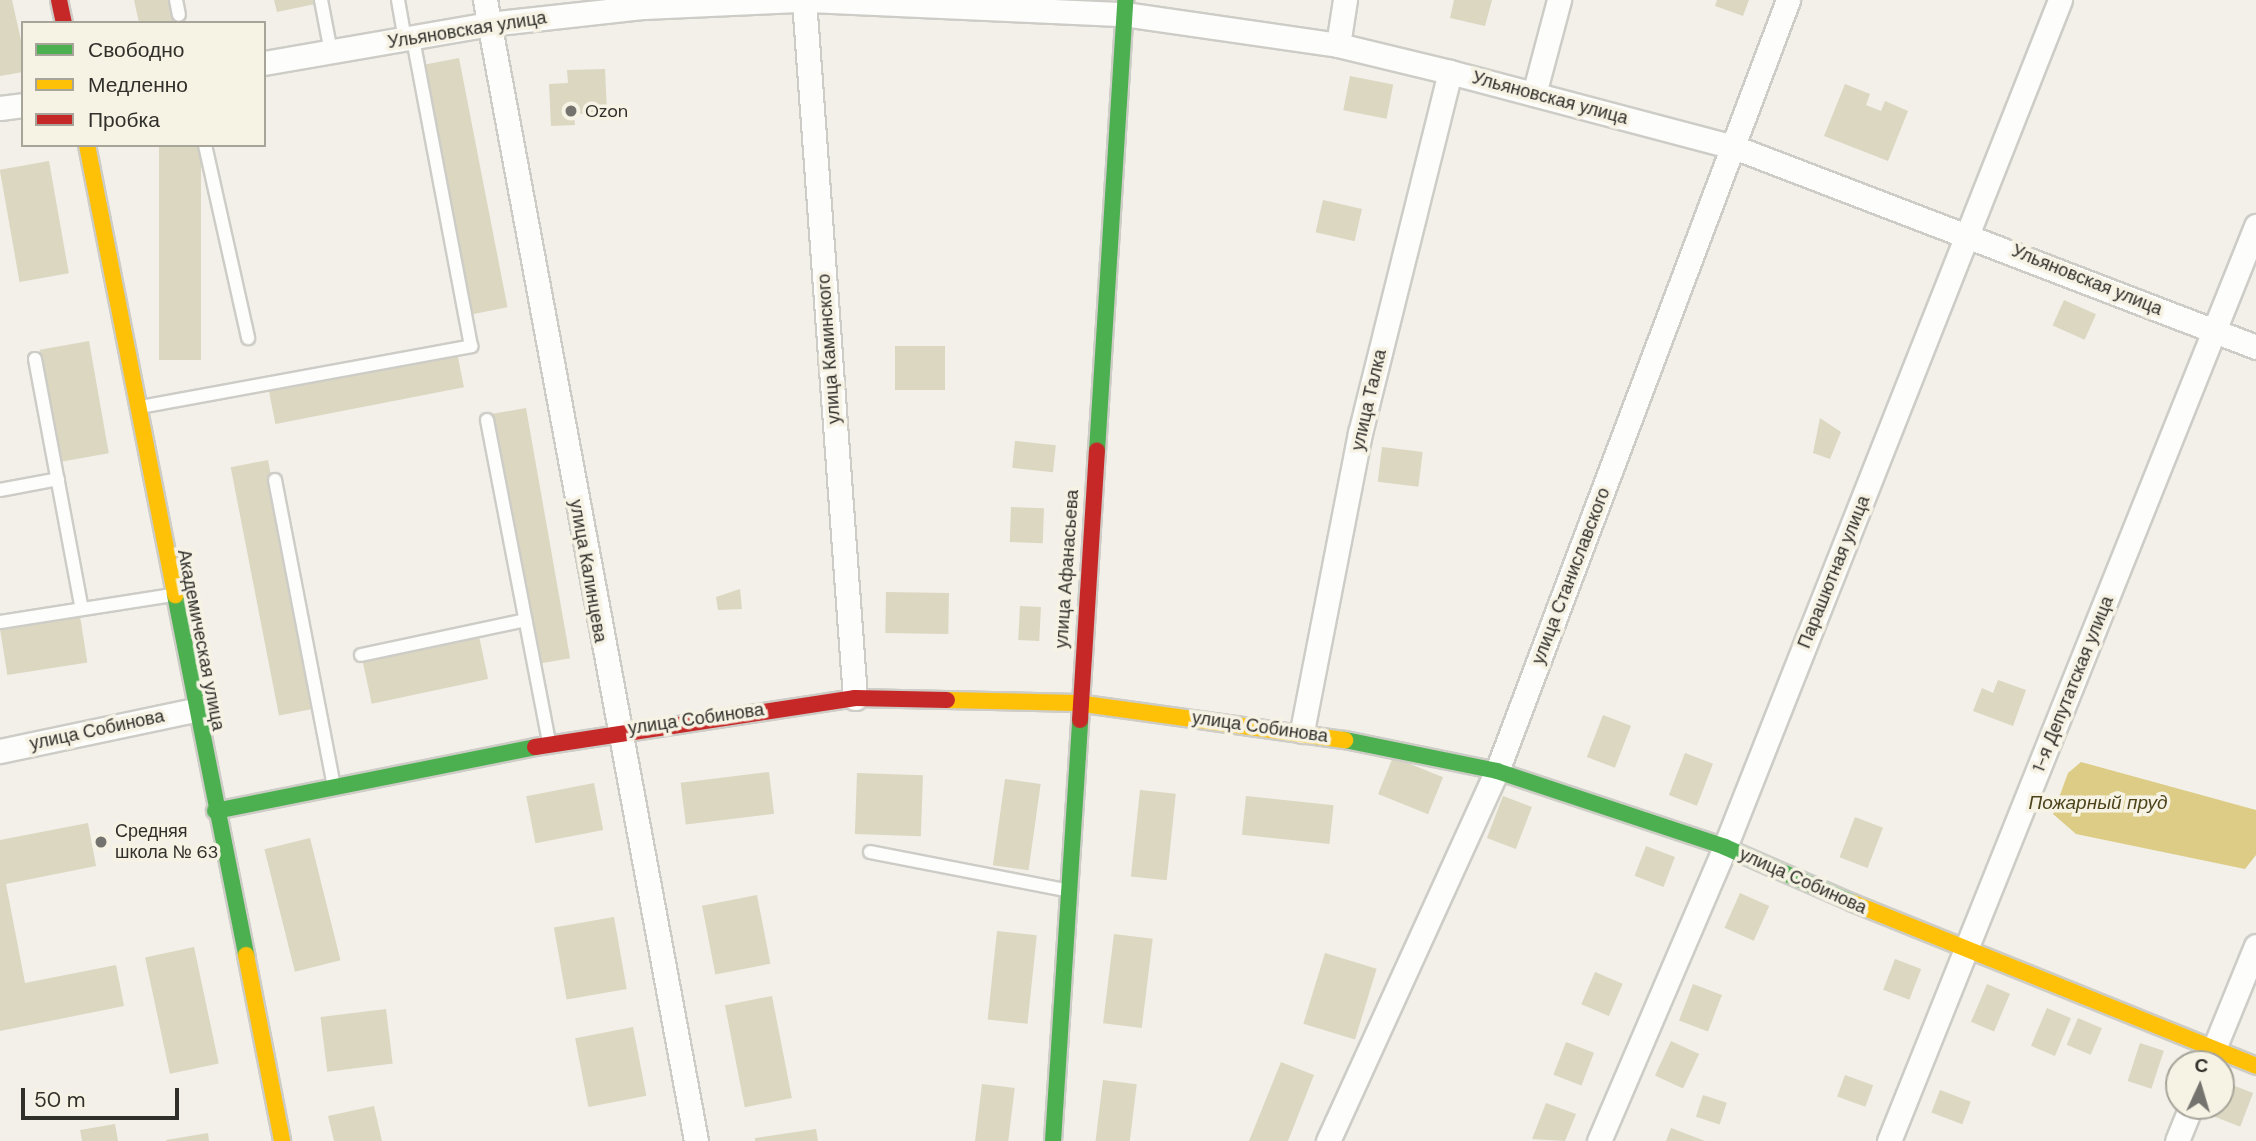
<!DOCTYPE html>
<html>
<head>
<meta charset="utf-8">
<style>
	body { margin:0 }
	#map { position:relative; width:2256px; height:1141px; overflow:hidden; background:#f2f0e9; font-family:"DM Sans",sans-serif }
	div>[style] { position:absolute }
	[style*='--x'] { left:calc(var(--x)*1px); top:calc(var(--y)*1px); width:calc(var(--w)*1px); rotate:calc(var(--a)*1deg) }
	.water>* { inset:0; background:#dccc86 }
	.building>* { inset:0; background:#dcd7c1; transform-origin:0 0 }
	.roads { filter:drop-shadow(2px 0 #cdccc6) drop-shadow(-2px 0 #cdccc6) drop-shadow(0 2px #cdccc6) drop-shadow(0 -2px #cdccc6) }
	.lane>* { height:12px; margin:-6px; padding:0 6px; transform-origin:6px; border-radius:6px; background:#fdfdfc }
	.street>* { height:23px; margin:-11.5px; padding:0 11.5px; transform-origin:11.5px; border-radius:11.5px; background:#fdfdfc }
	.fast>* { height:16px; margin:-8px; padding:0 8px; transform-origin:8px; border-radius:8px; background:#4caf50 }
	.slow>* { height:16px; margin:-8px; padding:0 8px; transform-origin:8px; border-radius:8px; background:#ffc107 }
	.jam>* { height:16px; margin:-8px; padding:0 8px; transform-origin:8px; border-radius:8px; background:#c62828 }
	.dots>* { width:19px; height:19px; translate:-50% -50%; box-sizing:border-box; border:4px solid #f6f3e5; border-radius:50% }
	span { translate:-50% -50%; white-space:nowrap; text-align:center; line-height:1.15; -webkit-text-stroke:7px #f6f3e5; paint-order:stroke }
	.street-label { font-size:18px; color:#302f2a }
	.poi-label { font-size:18px; color:#302f2a }
	.left { translate:0 -50%; text-align:left }
	.water-label { font-size:19px; color:#4e441c; font-style:italic }
	.legend { position:absolute; left:21px; top:21px; width:245px; height:126px; box-sizing:border-box; background:#f6f3e5; border:2px solid #a7a59a; margin:0; padding:9px 12px; list-style:none; font-size:21px; color:#302f2a }
	.legend li { display:flex; align-items:center; gap:14px; height:35px }
	.legend b { width:35px; border:2px solid #a7a59a }
	.north { position:absolute; left:2165px; top:1050px; width:70px; height:70px; box-sizing:border-box; background:#f6f3e5; border:2px solid #a7a59a; border-radius:50%; rotate:4deg; font-size:19px; font-weight:700; line-height:28px; text-align:center; color:#302f2a }
	.north::after { content:''; display:block; margin:auto; width:24px; height:32px; background:#74736d; clip-path:polygon(50% 0,100% 100%,50% 72%,0 100%) }
	.scale { position:absolute; left:21px; top:1088px; width:158px; height:32px; box-sizing:border-box; border:4px solid #302f2a; border-top:0; padding-left:9px; font-size:21px; line-height:24px; white-space:nowrap; color:#302f2a; -webkit-text-stroke:5px #f6f3e5; paint-order:stroke }
</style>
</head>
<body>
<div id="map">
	<div class="water">
		<i style="clip-path:polygon(2081px 762px,2256px 810px,2256px 855px,2245px 869px,2076px 834px,2053px 814px,2068px 773px)"></i>
	</div>
	<div class="building">
		<i style="clip-path:polygon(0 0,12px 0,23px 49px,23px 72px,0 76px)"></i>
		<i style="clip-path:polygon(134px 0,174px 0,179px 23px,139px 23px)"></i>
		<i style="clip-path:polygon(274px 0,315px 0,315px 4px,277px 12px)"></i>
		<i style="clip-path:polygon(1454px 0,1492px 0,1485px 26px,1450px 18px)"></i>
		<i style="clip-path:polygon(1717px 0,1749px 0,1743px 16px,1715px 6px)"></i>
		<i style="left:459px;top:58px;width:254px;height:37px;rotate:79deg"></i>
		<i style="clip-path:polygon(605px 69px,607px 113px,574px 114px,575px 125px,551px 126px,549px 84px,568px 83px,567px 70px)"></i>
		<i style="left:1350px;top:76px;width:44px;height:35px;rotate:11deg"></i>
		<i style="clip-path:polygon(1845px 84px,1870px 94px,1866px 105px,1881px 111px,1885px 101px,1908px 111px,1888px 161px,1824px 136px)"></i>
		<i style="left:159px;top:145px;width:42px;height:215px"></i>
		<i style="left:49px;top:161px;width:114px;height:50px;rotate:80deg"></i>
		<i style="left:1323px;top:200px;width:40px;height:33px;rotate:13deg"></i>
		<i style="left:2064px;top:300px;width:35px;height:28px;rotate:24deg"></i>
		<i style="left:89px;top:341px;width:114px;height:50px;rotate:80deg"></i>
		<i style="left:945px;top:346px;width:44px;height:50px;rotate:90deg"></i>
		<i style="left:457px;top:352px;width:36px;height:192px;rotate:79deg"></i>
		<i style="left:526px;top:408px;width:254px;height:35px;rotate:80deg"></i>
		<i style="clip-path:polygon(1820px 418px,1841px 432px,1830px 459px,1813px 453px)"></i>
		<i style="left:1015px;top:441px;width:41px;height:27px;rotate:6deg"></i>
		<i style="left:1382px;top:447px;width:41px;height:35px;rotate:7deg"></i>
		<i style="left:268px;top:460px;width:253px;height:38px;rotate:79deg"></i>
		<i style="left:1011px;top:507px;width:33px;height:35px;rotate:2deg"></i>
		<i style="clip-path:polygon(740px 589px,742px 609px,718px 610px,716px 597px)"></i>
		<i style="left:886px;top:592px;width:63px;height:41px;rotate:1deg"></i>
		<i style="left:1020px;top:606px;width:21px;height:34px;rotate:3deg"></i>
		<i style="left:80px;top:616px;width:47px;height:81px;rotate:81deg"></i>
		<i style="left:479px;top:636px;width:44px;height:119px;rotate:78deg"></i>
		<i style="clip-path:polygon(1998px 680px,2026px 690px,2013px 726px,1973px 711px,1982px 688px,1993px 693px)"></i>
		<i style="left:1603px;top:715px;width:30px;height:45px;rotate:21deg"></i>
		<i style="left:1685px;top:753px;width:30px;height:45px;rotate:21deg"></i>
		<i style="left:1393px;top:757px;width:54px;height:40px;rotate:22deg"></i>
		<i style="left:769px;top:772px;width:42px;height:89px;rotate:83deg"></i>
		<i style="left:857px;top:773px;width:66px;height:61px;rotate:2deg"></i>
		<i style="left:1005px;top:779px;width:36px;height:87px;rotate:8deg"></i>
		<i style="left:594px;top:783px;width:48px;height:69px;rotate:79deg"></i>
		<i style="left:1140px;top:790px;width:36px;height:87px;rotate:6deg"></i>
		<i style="left:1246px;top:796px;width:88px;height:39px;rotate:6deg"></i>
		<i style="left:1503px;top:796px;width:31px;height:45px;rotate:21deg"></i>
		<i style="left:1855px;top:817px;width:30px;height:43px;rotate:21deg"></i>
		<i style="clip-path:polygon(88px 823px,96px 866px,6px 884px,25px 983px,116px 965px,124px 1006px,0 1031px,0 840px)"></i>
		<i style="left:310px;top:838px;width:126px;height:47px;rotate:76deg"></i>
		<i style="left:1646px;top:846px;width:31px;height:32px;rotate:21deg"></i>
		<i style="left:1740px;top:893px;width:32px;height:38px;rotate:24deg"></i>
		<i style="left:757px;top:895px;width:70px;height:56px;rotate:79deg"></i>
		<i style="left:614px;top:917px;width:73px;height:61px;rotate:80deg"></i>
		<i style="left:997px;top:931px;width:40px;height:89px;rotate:6deg"></i>
		<i style="left:1114px;top:934px;width:39px;height:90px;rotate:7deg"></i>
		<i style="left:194px;top:947px;width:119px;height:50px;rotate:78deg"></i>
		<i style="left:1325px;top:953px;width:54px;height:74px;rotate:17deg"></i>
		<i style="left:1895px;top:959px;width:28px;height:33px;rotate:21deg"></i>
		<i style="left:1595px;top:972px;width:30px;height:35px;rotate:23deg"></i>
		<i style="left:1693px;top:984px;width:31px;height:39px;rotate:21deg"></i>
		<i style="left:1987px;top:984px;width:25px;height:41px;rotate:23deg"></i>
		<i style="left:772px;top:996px;width:104px;height:48px;rotate:79deg"></i>
		<i style="left:2047px;top:1008px;width:26px;height:41px;rotate:23deg"></i>
		<i style="left:386px;top:1009px;width:55px;height:66px;rotate:83deg"></i>
		<i style="left:2078px;top:1018px;width:26px;height:29px;rotate:23deg"></i>
		<i style="left:633px;top:1027px;width:70px;height:59px;rotate:79deg"></i>
		<i style="left:1671px;top:1041px;width:31px;height:38px;rotate:25deg"></i>
		<i style="left:1566px;top:1042px;width:30px;height:35px;rotate:21deg"></i>
		<i style="left:2140px;top:1043px;width:25px;height:40px;rotate:18deg"></i>
		<i style="clip-path:polygon(1281px 1062px,1314px 1075px,1288px 1141px,1249px 1141px)"></i>
		<i style="left:1845px;top:1075px;width:30px;height:23px;rotate:20deg"></i>
		<i style="left:1103px;top:1080px;width:34px;height:62px;rotate:7deg"></i>
		<i style="left:2227px;top:1083px;width:28px;height:36px;rotate:21deg"></i>
		<i style="left:982px;top:1084px;width:33px;height:58px;rotate:7deg"></i>
		<i style="left:1940px;top:1090px;width:33px;height:24px;rotate:21deg"></i>
		<i style="left:1703px;top:1095px;width:25px;height:23px;rotate:18deg"></i>
		<i style="clip-path:polygon(1546px 1103px,1576px 1114px,1565px 1141px,1532px 1139px)"></i>
		<i style="clip-path:polygon(374px 1106px,382px 1141px,334px 1141px,328px 1116px)"></i>
		<i style="clip-path:polygon(115px 1124px,118px 1141px,82px 1141px,80px 1130px)"></i>
		<i style="clip-path:polygon(1671px 1128px,1705px 1141px,1666px 1141px)"></i>
		<i style="clip-path:polygon(816px 1129px,818px 1141px,755px 1141px,755px 1138px)"></i>
		<i style="clip-path:polygon(208px 1133px,209px 1141px,166px 1141px,166px 1140px)"></i>
	</div>
	<div class="roads">
		<div class="lane">
			<i style="--x:176;--y:0;--w:15;--a:79"></i>
			<i style="--x:321;--y:0;--w:53;--a:79.1"></i>
			<i style="--x:398;--y:0;--w:40;--a:80"></i>
			<i style="--x:205;--y:145;--w:198;--a:77.4"></i>
			<i style="--x:35;--y:359;--w:254;--a:79.4"></i>
			<i style="--x:140;--y:407;--w:337;--a:-10.4"></i>
			<i style="--x:471;--y:346;--w:313;--a:-100.7"></i>
			<i style="--x:487;--y:420;--w:329;--a:79.1"></i>
			<i style="--x:275;--y:480;--w:312;--a:79.1"></i>
			<i style="--x:0;--y:490;--w:59;--a:-10.7"></i>
			<i style="--x:0;--y:622;--w:175;--a:-8.9"></i>
			<i style="--x:361;--y:655;--w:168;--a:-12"></i>
			<i style="--x:870;--y:852;--w:200;--a:11"></i>
		</div>
		<div class="street">
			<i style="--x:485;--y:0;--w:1160;--a:79.52"></i>
			<i style="--x:804;--y:0;--w:700;--a:85.82"></i>
			<i style="--x:810;--y:0;--w:314;--a:2.6"></i>
			<i style="--x:1124;--y:14;--w:216;--a:8.2"></i>
			<i style="--x:1338;--y:45;--w:115;--a:13.6"></i>
			<i style="--x:1450;--y:72;--w:294;--a:14.8"></i>
			<i style="--x:1734;--y:147;--w:559;--a:20.96"></i>
			<i style="--x:1338;--y:45;--w:46;--a:-81.2"></i>
			<i style="--x:264;--y:63;--w:228;--a:-9.8"></i>
			<i style="--x:489;--y:24;--w:156;--a:-6.3"></i>
			<i style="--x:644;--y:7;--w:153;--a:-2.6"></i>
			<i style="--x:1534;--y:94;--w:97;--a:-75.1"></i>
			<i style="--x:0;--y:108;--w:23;--a:-7"></i>
			<i style="--x:1302;--y:731;--w:304;--a:-79"></i>
			<i style="--x:1360;--y:433;--w:372;--a:-76"></i>
			<i style="--x:0;--y:751;--w:198;--a:-11.9"></i>
			<i style="--x:2209;--y:1061;--w:124;--a:-67.8"></i>
			<i style="--x:1328;--y:1141;--w:407;--a:-65.5"></i>
			<i style="--x:1497;--y:771;--w:824;--a:-69.32"></i>
			<i style="--x:1599;--y:1141;--w:320;--a:-66.8"></i>
			<i style="--x:1725;--y:847;--w:911;--a:-68.42"></i>
			<i style="--x:1889;--y:1141;--w:986;--a:-68.14"></i>
			<i style="--x:2177;--y:1141;--w:38;--a:-68"></i>
		</div>
		<div class="fast">
			<i style="--x:1097;--y:451;--w:452;--a:-86.4"></i>
			<i style="--x:175;--y:595;--w:367;--a:78.8"></i>
			<i style="--x:1345;--y:740;--w:155;--a:11.5"></i>
			<i style="--x:1497;--y:771;--w:240;--a:18.4"></i>
			<i style="--x:1725;--y:847;--w:140;--a:23.6"></i>
			<i style="--x:215;--y:811;--w:326;--a:-11.3"></i>
			<i style="--x:1053;--y:1141;--w:422;--a:-86.3"></i>
		</div>
		<div class="slow">
			<i style="--x:87;--y:145;--w:459;--a:78.9"></i>
			<i style="--x:947;--y:700;--w:130;--a:1.3"></i>
			<i style="--x:1077;--y:703;--w:271;--a:7.9"></i>
			<i style="--x:1853;--y:903;--w:435;--a:22"></i>
			<i style="--x:246;--y:955;--w:189;--a:79"></i>
		</div>
		<div class="jam">
			<i style="--x:59;--y:0;--w:24;--a:78"></i>
			<i style="--x:1080;--y:720;--w:270;--a:-86.4"></i>
			<i style="--x:535;--y:747;--w:324;--a:-8.7"></i>
			<i style="--x:855;--y:698;--w:92;--a:1.2"></i>
		</div>
	</div>
	<div class="dots">
		<i style="left:571px;top:111px;background:#74736d"></i>
		<i style="left:101px;top:842px;background:#74736d"></i>
	</div>
	<div class="street-label">
		<span style="left:467px;top:30px;rotate:-9deg">Ульяновская улица</span>
		<span style="left:1550px;top:98px;rotate:15deg">Ульяновская улица</span>
		<span style="left:2087px;top:280px;rotate:22deg">Ульяновская улица</span>
		<span style="left:829px;top:349px;rotate:-94deg">улица Каминского</span>
		<span style="left:1369px;top:400px;rotate:-77deg">улица Талка</span>
		<span style="left:1067px;top:569px;rotate:-86deg">улица Афанасьева</span>
		<span style="left:588px;top:571px;rotate:80deg">улица Калинцева</span>
		<span style="left:1834px;top:572px;rotate:-68deg">Парашютная улица</span>
		<span style="left:1571px;top:576px;rotate:-69deg">улица Станиславского</span>
		<span style="left:201px;top:640px;rotate:79deg">Академическая улица</span>
		<span style="left:2073px;top:684px;rotate:-68deg">1-я Депутатская улица</span>
		<span style="left:696px;top:719px;rotate:-8deg">улица Собинова</span>
		<span style="left:1260px;top:727px;rotate:8deg">улица Собинова</span>
		<span style="left:97px;top:730px;rotate:-12deg">улица Собинова</span>
		<span style="left:1803px;top:881px;rotate:24deg">улица Собинова</span>
	</div>
	<div class="poi-label">
		<span class="left" style="left:585px;top:111px">Ozon</span>
		<span class="left" style="left:115px;top:842px">Средняя<br>школа № 63</span>
	</div>
	<div class="water-label">
		<span style="left:2098px;top:803px">Пожарный пруд</span>
	</div>
	<ul class="legend">
	<li><b style="height:9px;background:#4caf50"></b>Свободно</li>
	<li><b style="height:9px;background:#ffc107"></b>Медленно</li>
	<li><b style="height:9px;background:#c62828"></b>Пробка</li>
	</ul>
	<div class="north">С</div>
	<div class="scale">50 m</div>
</div>
</body>
</html>
